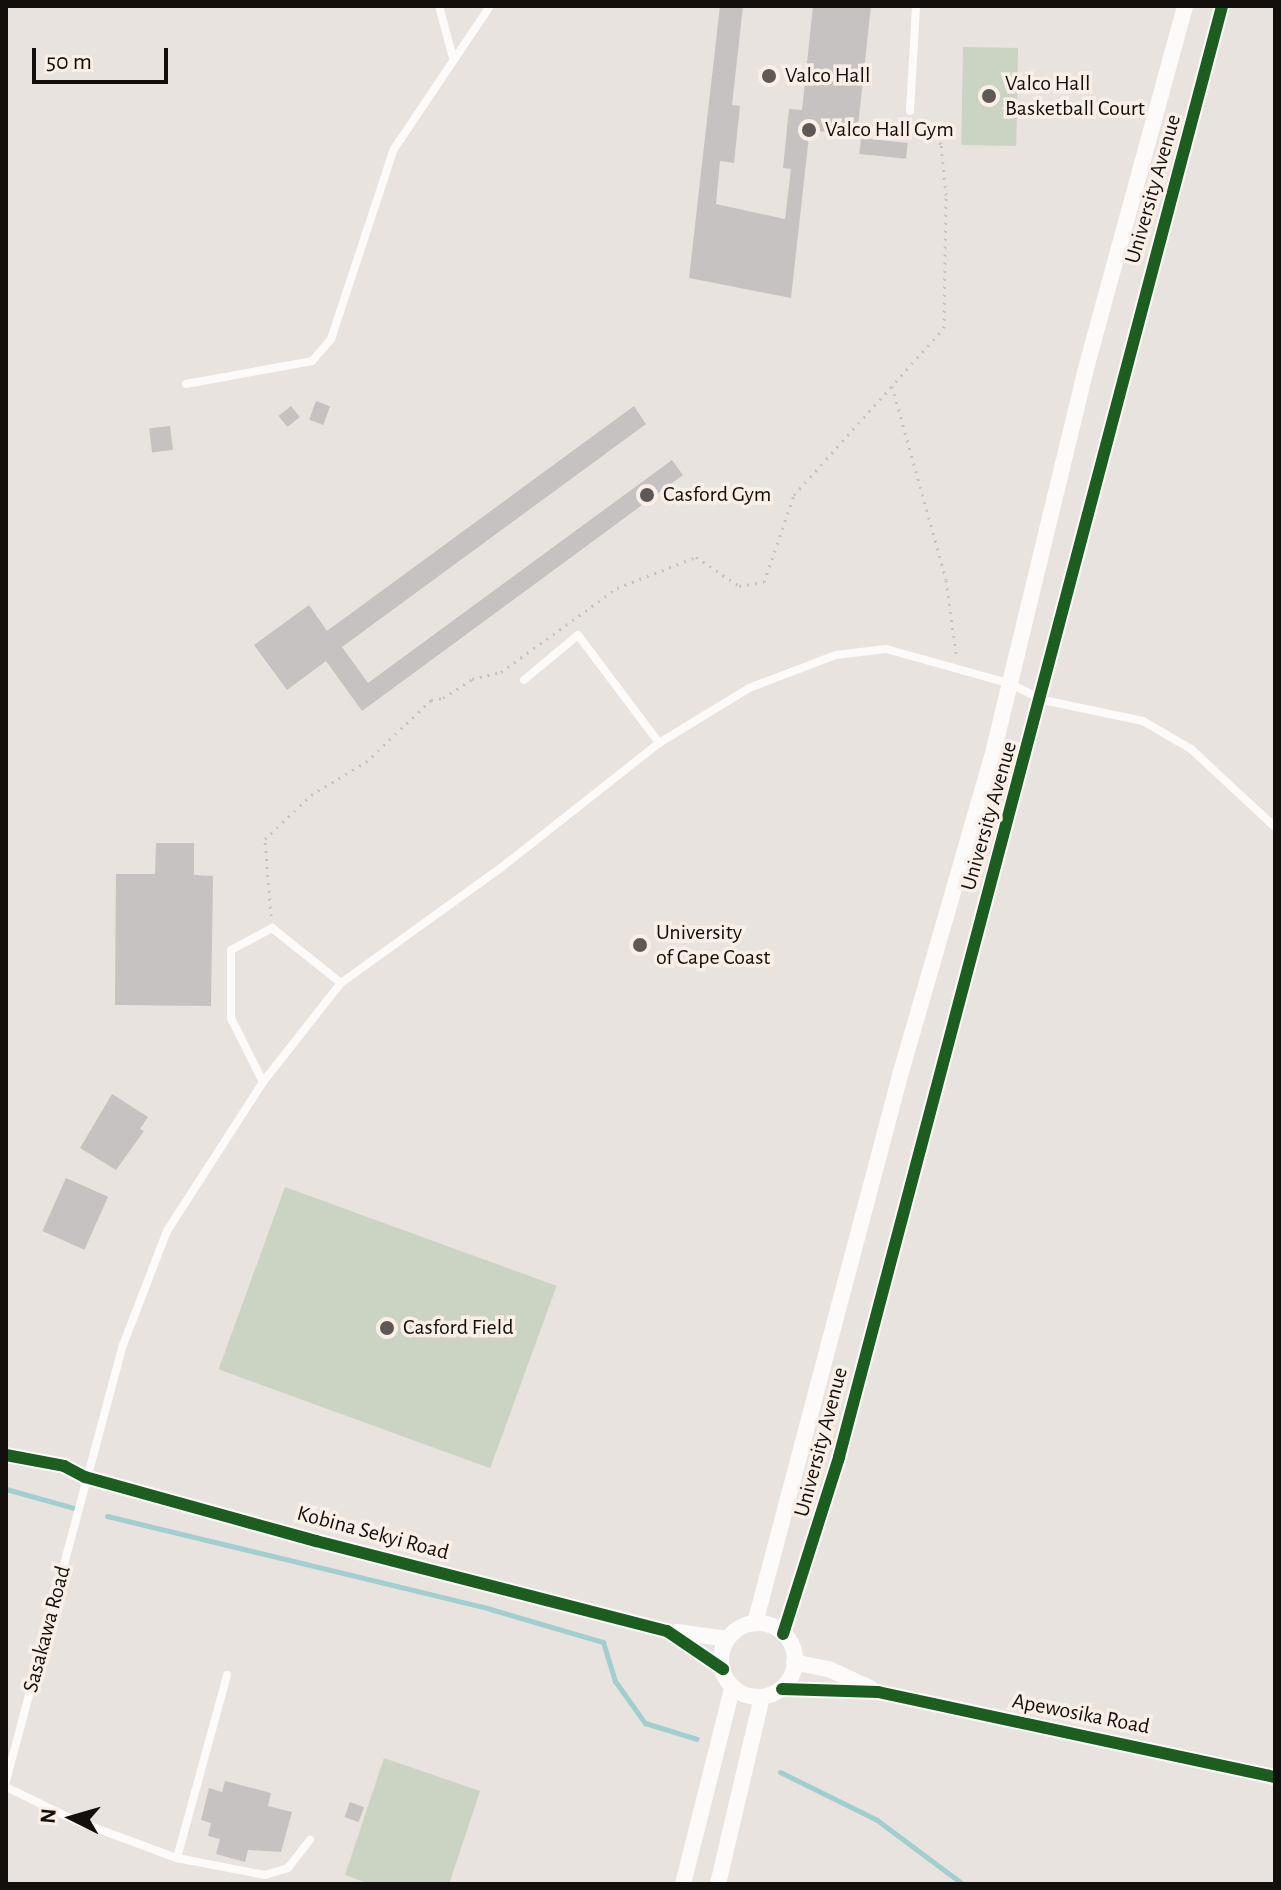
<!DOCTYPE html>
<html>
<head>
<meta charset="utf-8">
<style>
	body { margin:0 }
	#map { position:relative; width:1281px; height:1890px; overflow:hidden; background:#e8e3de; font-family:"Alegreya Sans",sans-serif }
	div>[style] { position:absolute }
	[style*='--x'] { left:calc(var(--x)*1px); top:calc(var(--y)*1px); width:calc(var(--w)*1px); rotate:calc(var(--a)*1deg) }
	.green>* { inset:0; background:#cbd3c2; transform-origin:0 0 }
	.stream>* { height:5px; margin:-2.5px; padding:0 2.5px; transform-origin:2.5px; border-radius:2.5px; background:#a1cecf }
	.building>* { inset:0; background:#c5c2c1; transform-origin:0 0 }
	.path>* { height:3px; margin-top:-1.5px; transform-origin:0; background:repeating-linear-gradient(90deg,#c6c3c2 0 2px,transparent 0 8px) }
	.lane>* { height:8px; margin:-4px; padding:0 4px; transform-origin:4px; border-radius:4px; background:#fcfbfa }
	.street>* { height:16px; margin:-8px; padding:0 8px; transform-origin:8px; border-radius:8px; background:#fcfbfa }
	.street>.ring { margin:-8px; padding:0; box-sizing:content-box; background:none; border:16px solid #fcfbfa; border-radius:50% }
	.cycleway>* { height:12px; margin:-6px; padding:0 6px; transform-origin:6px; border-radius:6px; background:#1b5e20 }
	.dots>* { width:22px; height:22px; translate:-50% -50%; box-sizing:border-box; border:4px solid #faefe6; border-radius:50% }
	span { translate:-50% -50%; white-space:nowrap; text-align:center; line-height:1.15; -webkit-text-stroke:7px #faefe6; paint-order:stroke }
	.poi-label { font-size:22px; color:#130f0c }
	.left { translate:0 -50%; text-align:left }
	.street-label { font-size:22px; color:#130f0c }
	.frame { position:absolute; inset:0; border:8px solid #130f0c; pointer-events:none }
	.north { position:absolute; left:32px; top:1778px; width:80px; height:80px; -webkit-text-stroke:6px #faefe6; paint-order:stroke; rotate:275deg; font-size:22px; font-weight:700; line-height:32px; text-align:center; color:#130f0c }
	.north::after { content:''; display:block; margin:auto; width:28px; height:36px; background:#130f0c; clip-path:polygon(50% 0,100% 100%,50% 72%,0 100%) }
	.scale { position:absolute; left:32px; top:48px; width:136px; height:36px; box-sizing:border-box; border:4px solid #130f0c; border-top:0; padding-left:10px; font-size:24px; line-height:28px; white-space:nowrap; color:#130f0c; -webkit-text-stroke:6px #faefe6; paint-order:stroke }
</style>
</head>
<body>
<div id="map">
	<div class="green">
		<i style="left:963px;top:47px;width:55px;height:98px;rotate:1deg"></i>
		<i style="left:285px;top:1187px;width:289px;height:194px;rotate:20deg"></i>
		<i style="clip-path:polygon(384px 1758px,480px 1791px,449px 1884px,370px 1884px,345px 1875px)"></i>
	</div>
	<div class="stream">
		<i style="--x:6;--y:1489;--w:71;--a:15.6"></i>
		<i style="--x:107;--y:1516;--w:394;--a:13.6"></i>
		<i style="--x:490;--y:1609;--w:118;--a:16.3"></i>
		<i style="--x:603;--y:1642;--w:41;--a:72.9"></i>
		<i style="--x:615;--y:1681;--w:52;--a:54.5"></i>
		<i style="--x:645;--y:1723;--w:54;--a:17.1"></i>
		<i style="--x:780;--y:1772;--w:108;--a:26.3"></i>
		<i style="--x:877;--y:1820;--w:107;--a:36.7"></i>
	</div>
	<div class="building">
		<i style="clip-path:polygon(720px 6px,743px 6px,732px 105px,740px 106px,734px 163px,720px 161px,716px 204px,785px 219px,791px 169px,783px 168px,789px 109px,802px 110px,813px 6px,871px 6px,857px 135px,817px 131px,816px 136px,809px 136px,791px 298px,689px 278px)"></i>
		<i style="left:861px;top:138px;width:47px;height:16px;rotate:6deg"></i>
		<i style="left:316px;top:401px;width:15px;height:20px;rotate:20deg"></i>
		<i style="left:291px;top:406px;width:14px;height:16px;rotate:51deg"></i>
		<i style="clip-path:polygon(634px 406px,646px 424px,342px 647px,368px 683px,672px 460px,683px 475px,362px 711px,326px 661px,287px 690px,254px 645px,309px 605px,327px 631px)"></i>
		<i style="left:170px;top:426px;width:24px;height:21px;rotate:83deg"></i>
		<i style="clip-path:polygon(156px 843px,194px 843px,194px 875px,213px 876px,211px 1006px,115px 1005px,116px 874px,155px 874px)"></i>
		<i style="clip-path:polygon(112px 1094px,148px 1117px,140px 1129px,144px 1131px,116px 1170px,80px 1148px)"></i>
		<i style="left:66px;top:1178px;width:46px;height:58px;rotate:24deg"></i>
		<i style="clip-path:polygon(225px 1781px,271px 1793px,268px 1806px,292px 1812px,281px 1852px,248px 1850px,245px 1862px,216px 1854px,220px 1839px,208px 1836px,211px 1823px,201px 1820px,209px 1788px,222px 1792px)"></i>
		<i style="left:350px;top:1802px;width:15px;height:16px;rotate:20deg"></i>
	</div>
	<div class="path">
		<i style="--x:892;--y:386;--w:201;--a:74.4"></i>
		<i style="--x:946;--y:580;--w:75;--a:82.3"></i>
		<i style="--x:271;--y:916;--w:77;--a:-94.5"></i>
		<i style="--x:265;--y:839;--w:64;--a:-43.7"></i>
		<i style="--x:311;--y:795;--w:64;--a:-31"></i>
		<i style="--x:366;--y:762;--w:90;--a:-43.6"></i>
		<i style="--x:431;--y:700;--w:12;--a:-9"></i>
		<i style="--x:443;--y:698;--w:35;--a:-33"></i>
		<i style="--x:472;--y:679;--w:30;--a:-14"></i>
		<i style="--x:501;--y:672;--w:143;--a:-35.9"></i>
		<i style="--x:617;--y:588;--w:85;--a:-21.4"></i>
		<i style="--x:696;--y:557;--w:52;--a:34"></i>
		<i style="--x:739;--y:586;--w:25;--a:-9"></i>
		<i style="--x:764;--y:582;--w:92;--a:-71"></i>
		<i style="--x:794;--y:495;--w:224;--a:-48.1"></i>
		<i style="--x:944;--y:328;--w:133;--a:-89.1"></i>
		<i style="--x:946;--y:195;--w:51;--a:-95.6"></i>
		<i style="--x:941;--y:144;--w:32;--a:-134"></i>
	</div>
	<div class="lane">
		<i style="--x:439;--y:6;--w:54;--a:74.9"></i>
		<i style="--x:910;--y:111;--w:105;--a:-86.7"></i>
		<i style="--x:186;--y:384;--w:128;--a:-10.3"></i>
		<i style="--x:312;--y:361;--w:29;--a:-49"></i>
		<i style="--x:331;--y:339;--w:200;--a:-71.7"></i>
		<i style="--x:394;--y:149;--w:172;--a:-56.1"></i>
		<i style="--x:524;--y:680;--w:70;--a:-39.8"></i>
		<i style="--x:578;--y:635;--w:135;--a:53.1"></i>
		<i style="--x:263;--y:1082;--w:72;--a:-116.6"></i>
		<i style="--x:231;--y:1018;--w:68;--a:-90"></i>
		<i style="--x:231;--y:950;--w:47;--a:-28.2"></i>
		<i style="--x:272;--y:928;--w:88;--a:38.6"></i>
		<i style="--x:6;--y:1781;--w:451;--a:-75"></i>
		<i style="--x:123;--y:1345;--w:122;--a:-68.9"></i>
		<i style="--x:167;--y:1231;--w:177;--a:-57.2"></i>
		<i style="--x:263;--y:1082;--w:126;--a:-51.8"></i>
		<i style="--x:341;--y:983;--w:198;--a:-35.8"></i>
		<i style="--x:502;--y:867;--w:200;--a:-38.3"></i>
		<i style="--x:659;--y:743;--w:105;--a:-31.4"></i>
		<i style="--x:749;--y:688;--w:93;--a:-20.8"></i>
		<i style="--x:836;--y:655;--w:50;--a:-6.8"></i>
		<i style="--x:886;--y:649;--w:130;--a:15.6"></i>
		<i style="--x:1011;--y:684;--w:36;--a:27"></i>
		<i style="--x:1043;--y:700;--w:102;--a:11.9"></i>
		<i style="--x:1143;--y:721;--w:56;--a:30.3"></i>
		<i style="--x:1191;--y:749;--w:115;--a:42.9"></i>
		<i style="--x:6;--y:1787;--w:76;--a:25.9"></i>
		<i style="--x:74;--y:1820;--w:110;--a:20.3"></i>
		<i style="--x:177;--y:1858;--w:190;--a:-74.7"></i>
		<i style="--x:177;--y:1858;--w:90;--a:10.9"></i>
		<i style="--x:265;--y:1875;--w:24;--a:-17"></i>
		<i style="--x:288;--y:1868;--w:36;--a:-52"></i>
	</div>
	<div class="street">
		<i style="--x:6;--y:1455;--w:59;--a:10.7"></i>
		<i style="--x:64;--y:1466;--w:24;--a:28"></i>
		<i style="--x:85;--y:1477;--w:240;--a:15.5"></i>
		<i style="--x:316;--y:1541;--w:362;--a:14.4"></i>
		<i style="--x:667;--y:1631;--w:68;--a:34.2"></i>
		<i style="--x:755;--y:1623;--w:570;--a:-75.16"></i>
		<i style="--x:901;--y:1072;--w:336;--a:-73.9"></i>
		<i style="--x:994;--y:749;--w:388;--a:-76.4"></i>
		<i style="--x:1085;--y:372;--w:379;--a:-74.7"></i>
		<i class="ring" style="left:721px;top:1623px;width:58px;height:58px"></i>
		<i style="--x:677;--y:1632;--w:51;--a:7.8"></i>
		<i style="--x:783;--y:1634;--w:186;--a:-72.4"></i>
		<i style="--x:839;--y:1457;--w:1501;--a:-75.21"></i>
		<i style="--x:794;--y:1662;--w:38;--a:12"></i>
		<i style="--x:831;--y:1670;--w:43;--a:24.8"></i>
		<i style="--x:782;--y:1689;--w:96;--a:1.8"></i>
		<i style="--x:878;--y:1692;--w:406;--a:12.1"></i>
		<i style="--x:683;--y:1884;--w:201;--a:-75.9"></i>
		<i style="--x:718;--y:1884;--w:192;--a:-76.8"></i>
	</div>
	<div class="cycleway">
		<i style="--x:6;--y:1455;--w:59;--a:10.7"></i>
		<i style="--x:64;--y:1466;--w:24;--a:28"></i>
		<i style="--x:85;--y:1477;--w:240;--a:15.5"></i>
		<i style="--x:316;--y:1541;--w:362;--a:14.4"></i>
		<i style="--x:667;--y:1631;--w:68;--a:34.2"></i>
		<i style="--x:783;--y:1634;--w:186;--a:-72.4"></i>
		<i style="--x:839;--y:1457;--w:1501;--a:-75.21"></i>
		<i style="--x:782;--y:1689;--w:96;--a:1.8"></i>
		<i style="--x:878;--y:1692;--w:406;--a:12.1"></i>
	</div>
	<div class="dots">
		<i style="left:769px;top:76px;background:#5e5956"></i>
		<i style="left:989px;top:96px;background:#5e5956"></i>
		<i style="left:809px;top:130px;background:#5e5956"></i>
		<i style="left:647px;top:495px;background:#5e5956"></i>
		<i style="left:640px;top:945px;background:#5e5956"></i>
		<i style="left:387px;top:1328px;background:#5e5956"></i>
	</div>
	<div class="poi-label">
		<span class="left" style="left:785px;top:76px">Valco Hall</span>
		<span class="left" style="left:1005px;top:96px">Valco Hall<br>Basketball Court</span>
		<span class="left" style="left:825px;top:130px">Valco Hall Gym</span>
		<span class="left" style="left:663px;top:495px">Casford Gym</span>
		<span class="left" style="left:656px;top:945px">University<br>of Cape Coast</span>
		<span class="left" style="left:403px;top:1328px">Casford Field</span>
	</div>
	<div class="street-label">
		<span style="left:1153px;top:189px;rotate:-74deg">University Avenue</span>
		<span style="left:989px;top:816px;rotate:-74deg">University Avenue</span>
		<span style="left:821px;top:1442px;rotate:-75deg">University Avenue</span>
		<span style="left:373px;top:1533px;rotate:15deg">Kobina Sekyi Road</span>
		<span style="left:47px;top:1629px;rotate:-75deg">Sasakawa Road</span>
		<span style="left:1081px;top:1714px;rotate:11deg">Apewosika Road</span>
	</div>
	<div class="frame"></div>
	<div class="north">N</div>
	<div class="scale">50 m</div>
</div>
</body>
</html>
